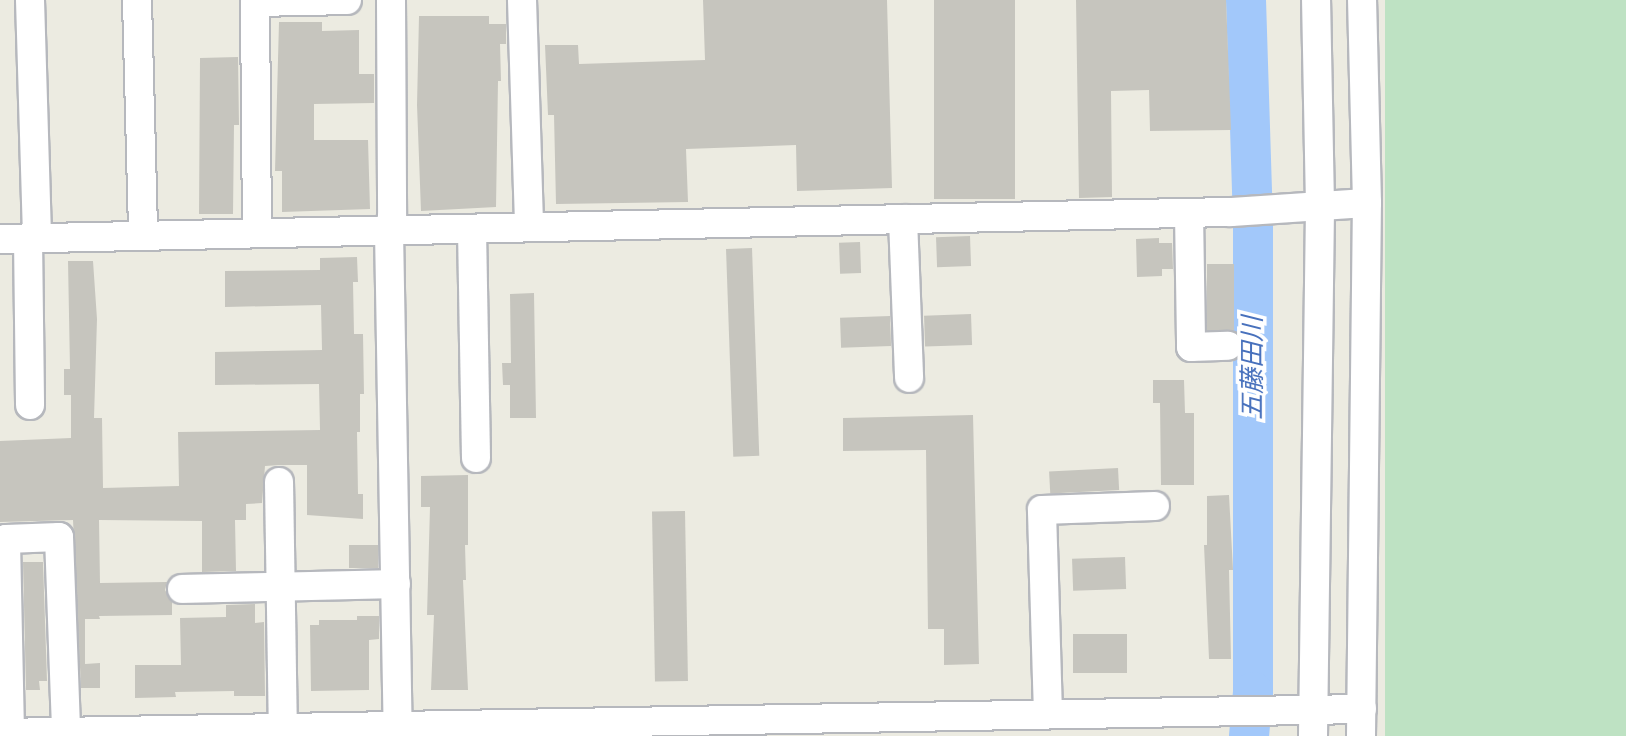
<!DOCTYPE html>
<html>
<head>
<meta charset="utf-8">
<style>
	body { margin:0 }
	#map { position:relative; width:1626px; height:736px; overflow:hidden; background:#ecebe1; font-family:Raleway,"Noto Sans JP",sans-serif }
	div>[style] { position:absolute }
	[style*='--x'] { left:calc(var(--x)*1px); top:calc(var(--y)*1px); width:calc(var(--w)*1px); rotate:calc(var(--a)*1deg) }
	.green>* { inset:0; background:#bee2c3; transform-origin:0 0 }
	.river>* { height:40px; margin:-20px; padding:0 20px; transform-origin:20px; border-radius:20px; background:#a2c8fa }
	.building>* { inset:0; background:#c6c5be; transform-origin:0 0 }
	.roads { filter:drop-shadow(2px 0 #b6b8bd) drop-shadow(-2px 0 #b6b8bd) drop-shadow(0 2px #b6b8bd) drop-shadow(0 -2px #b6b8bd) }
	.minor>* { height:28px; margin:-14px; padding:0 14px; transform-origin:14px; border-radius:14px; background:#fff }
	span { translate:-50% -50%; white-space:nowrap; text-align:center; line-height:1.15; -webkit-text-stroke:7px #fff; paint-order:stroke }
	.water-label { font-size:26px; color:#4770bc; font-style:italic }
</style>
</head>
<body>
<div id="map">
	<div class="green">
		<i style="left:1385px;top:0;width:241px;height:736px"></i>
	</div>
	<div class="river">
		<i style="--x:1246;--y:0;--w:221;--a:88.2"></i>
		<i style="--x:1253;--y:221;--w:471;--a:90"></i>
		<i style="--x:1253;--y:692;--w:44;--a:95.2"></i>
	</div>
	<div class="building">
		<i style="clip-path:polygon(703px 0,887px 0,892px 188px,797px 191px,796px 145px,686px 149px,688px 202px,556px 204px,554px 115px,548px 115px,545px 45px,578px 45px,579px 64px,705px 60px)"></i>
		<i style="left:934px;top:0;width:81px;height:199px"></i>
		<i style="clip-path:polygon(1076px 0,1226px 0,1231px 130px,1150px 131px,1149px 90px,1111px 91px,1112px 197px,1079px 198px)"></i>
		<i style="clip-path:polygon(419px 16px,489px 16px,489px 24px,506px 24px,506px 44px,500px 44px,501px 81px,498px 81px,496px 207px,421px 211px,417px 105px)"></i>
		<i style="clip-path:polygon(279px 22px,322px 22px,322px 31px,359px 30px,359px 74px,374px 74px,374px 103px,314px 104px,314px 140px,368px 140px,370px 209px,282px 212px,282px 171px,275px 171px)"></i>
		<i style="clip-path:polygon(238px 57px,239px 125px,234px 125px,233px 214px,199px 214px,200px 58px)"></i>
		<i style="left:970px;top:236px;width:30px;height:34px;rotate:88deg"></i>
		<i style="clip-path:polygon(1159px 238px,1159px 243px,1172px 243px,1173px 269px,1162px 269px,1162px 276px,1137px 277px,1136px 239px)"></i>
		<i style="left:860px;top:242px;width:31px;height:21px;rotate:88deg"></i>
		<i style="left:752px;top:248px;width:208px;height:26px;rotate:88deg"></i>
		<i style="clip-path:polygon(357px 257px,358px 282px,353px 282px,354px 334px,363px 334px,364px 394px,360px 394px,360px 432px,357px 432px,358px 494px,363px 494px,363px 519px,307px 515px,307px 465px,280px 465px,265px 466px,262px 503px,246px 504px,246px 520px,235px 520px,236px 571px,202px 572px,202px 521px,99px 520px,100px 583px,167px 582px,165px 590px,172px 602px,172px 615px,99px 616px,100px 619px,85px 619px,85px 664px,100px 663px,100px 688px,81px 688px,73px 520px,0 522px,0 441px,71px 438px,71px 395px,64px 395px,64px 369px,70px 369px,68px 261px,93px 261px,97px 319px,94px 418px,102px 418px,103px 488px,179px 486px,178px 432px,320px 430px,319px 384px,215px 385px,215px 352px,322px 350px,321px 305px,225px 307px,225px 271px,320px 270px,320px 258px)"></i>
		<i style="left:1207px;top:264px;width:27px;height:66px"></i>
		<i style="clip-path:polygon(534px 293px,536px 418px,510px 418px,510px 385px,503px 385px,502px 363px,511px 363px,510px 294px)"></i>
		<i style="left:971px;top:314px;width:31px;height:47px;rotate:88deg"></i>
		<i style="left:890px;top:316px;width:30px;height:50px;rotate:88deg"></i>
		<i style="clip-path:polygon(1153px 380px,1184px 380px,1185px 413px,1194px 413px,1194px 485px,1161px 485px,1160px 403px,1153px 403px)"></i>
		<i style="clip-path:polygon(973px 415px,979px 664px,944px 665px,944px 629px,928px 629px,926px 450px,843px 451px,843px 418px)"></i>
		<i style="left:1118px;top:468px;width:22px;height:69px;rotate:87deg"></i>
		<i style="clip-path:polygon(468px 475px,468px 545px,465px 545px,466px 580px,463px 580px,468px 690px,431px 690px,434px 615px,427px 615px,430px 507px,421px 507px,421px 476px)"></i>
		<i style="clip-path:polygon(1229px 495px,1233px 570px,1229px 570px,1231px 659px,1209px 659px,1204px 545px,1207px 545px,1207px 496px)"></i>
		<i style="left:685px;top:511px;width:170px;height:33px;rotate:89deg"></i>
		<i style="left:349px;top:545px;width:29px;height:23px"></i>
		<i style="left:1125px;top:557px;width:32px;height:53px;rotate:88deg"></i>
		<i style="clip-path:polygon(23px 562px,43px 562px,47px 681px,39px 681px,40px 690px,26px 690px)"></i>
		<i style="clip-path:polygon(255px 604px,255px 623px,264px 622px,265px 696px,234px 696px,234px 691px,175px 692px,176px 697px,135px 698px,135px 665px,181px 665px,180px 618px,226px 617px,226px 605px)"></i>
		<i style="clip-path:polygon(357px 616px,379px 616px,379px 639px,369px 640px,369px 690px,311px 691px,310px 625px,319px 625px,319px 620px,357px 620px)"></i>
		<i style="left:1127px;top:634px;width:39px;height:54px;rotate:90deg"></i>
	</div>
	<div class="roads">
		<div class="minor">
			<i style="--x:30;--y:0;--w:238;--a:88.3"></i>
			<i style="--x:137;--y:0;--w:236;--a:88.5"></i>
			<i style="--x:391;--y:0;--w:217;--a:89.7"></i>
			<i style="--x:392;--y:217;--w:14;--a:102"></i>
			<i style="--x:389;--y:231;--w:496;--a:89"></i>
			<i style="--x:522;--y:0;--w:227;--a:88.2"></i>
			<i style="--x:1189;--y:213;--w:134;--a:89.1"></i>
			<i style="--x:1191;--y:347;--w:37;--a:-2"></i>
			<i style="--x:903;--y:219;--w:159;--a:87.8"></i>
			<i style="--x:472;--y:229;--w:229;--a:89"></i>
			<i style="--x:257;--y:233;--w:231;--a:-90.5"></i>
			<i style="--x:255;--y:2;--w:92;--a:-1.2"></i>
			<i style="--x:28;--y:238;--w:167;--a:89.3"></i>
			<i style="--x:0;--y:239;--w:1231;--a:-1.26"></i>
			<i style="--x:1231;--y:212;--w:136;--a:-3.8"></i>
			<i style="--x:279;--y:482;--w:247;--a:89.1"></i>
			<i style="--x:182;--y:589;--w:214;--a:-1.3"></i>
			<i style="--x:1048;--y:714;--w:204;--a:-91.7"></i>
			<i style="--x:1042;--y:510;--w:113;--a:-2"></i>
			<i style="--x:0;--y:733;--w:1362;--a:-1.01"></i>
			<i style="--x:10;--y:733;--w:194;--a:-91.2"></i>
			<i style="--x:6;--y:539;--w:53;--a:-2.2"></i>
			<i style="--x:59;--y:537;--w:195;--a:87.9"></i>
			<i style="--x:1313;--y:736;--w:530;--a:-89.24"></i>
			<i style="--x:1320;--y:206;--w:206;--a:-91.1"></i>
			<i style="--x:1361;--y:736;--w:533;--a:-89.36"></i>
			<i style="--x:1367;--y:203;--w:203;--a:-91.4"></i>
		</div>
	</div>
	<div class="water-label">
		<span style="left:1253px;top:368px;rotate:-90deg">五藤田川</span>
	</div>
</div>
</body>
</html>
